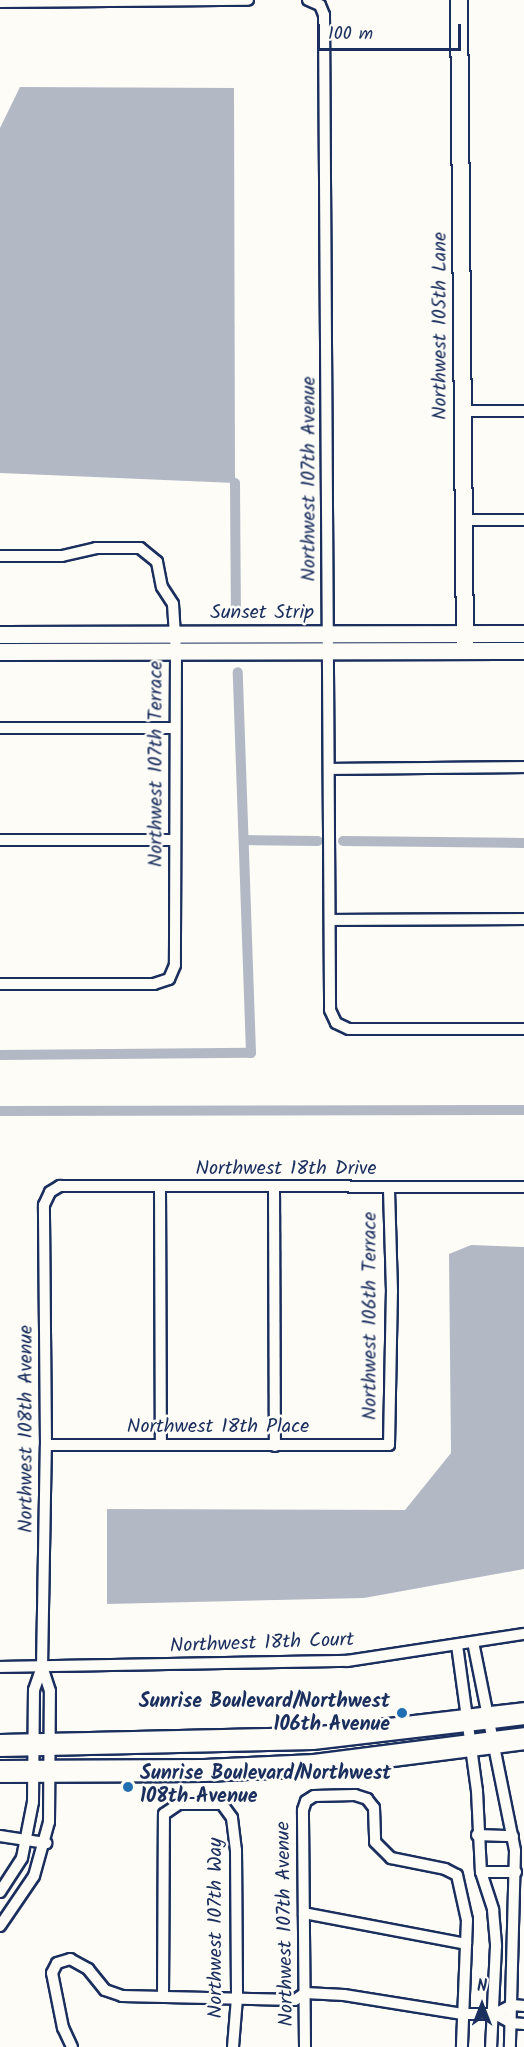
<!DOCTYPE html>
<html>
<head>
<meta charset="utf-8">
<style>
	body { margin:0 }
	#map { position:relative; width:524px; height:2047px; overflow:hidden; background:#fdfcf7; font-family:Kalam,sans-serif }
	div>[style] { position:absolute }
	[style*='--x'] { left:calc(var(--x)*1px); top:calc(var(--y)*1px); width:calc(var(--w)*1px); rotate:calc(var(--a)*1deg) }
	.water>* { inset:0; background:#b3b8c5 }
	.canal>* { height:10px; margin:-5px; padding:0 5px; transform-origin:5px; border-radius:5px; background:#b3b8c5 }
	.roads { filter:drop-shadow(2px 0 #1b2f5e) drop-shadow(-2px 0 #1b2f5e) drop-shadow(0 2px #1b2f5e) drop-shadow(0 -2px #1b2f5e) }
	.street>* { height:10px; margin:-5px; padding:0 5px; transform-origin:5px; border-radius:5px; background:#fdfcf7 }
	.secondary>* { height:16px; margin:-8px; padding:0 8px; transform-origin:8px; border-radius:8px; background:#fdfcf7 }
	.highway>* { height:21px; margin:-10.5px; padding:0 10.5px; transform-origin:10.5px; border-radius:10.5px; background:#fdfcf7 }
	.dots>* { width:16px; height:16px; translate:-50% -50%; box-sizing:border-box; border:3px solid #fdfcf7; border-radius:50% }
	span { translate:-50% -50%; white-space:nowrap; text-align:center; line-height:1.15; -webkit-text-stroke:5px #fdfcf7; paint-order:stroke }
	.street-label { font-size:20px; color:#1b2f5e }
	.poi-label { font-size:20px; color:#1b2f5e; font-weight:700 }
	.right { translate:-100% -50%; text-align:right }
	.left { translate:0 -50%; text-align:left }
	.north { position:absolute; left:452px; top:1975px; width:60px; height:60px; -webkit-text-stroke:4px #fdfcf7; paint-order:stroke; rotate:0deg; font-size:16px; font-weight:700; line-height:24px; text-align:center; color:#1b2f5e }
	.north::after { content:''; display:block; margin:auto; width:21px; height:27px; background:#1b2f5e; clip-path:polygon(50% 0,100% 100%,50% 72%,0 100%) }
	.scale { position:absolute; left:317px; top:24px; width:144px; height:27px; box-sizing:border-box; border:3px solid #1b2f5e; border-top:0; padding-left:8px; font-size:18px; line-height:21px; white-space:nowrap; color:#1b2f5e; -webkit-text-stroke:4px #fdfcf7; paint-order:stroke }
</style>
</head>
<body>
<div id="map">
	<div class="water">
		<i style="clip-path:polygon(20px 87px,234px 88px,235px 483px,0 473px,0 128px)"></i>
		<i style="clip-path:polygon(471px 1245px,524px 1247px,524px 1569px,364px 1598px,107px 1604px,107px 1509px,405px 1510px,451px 1453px,449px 1254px)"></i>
	</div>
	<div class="canal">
		<i style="--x:235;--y:483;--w:130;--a:89.6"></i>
		<i style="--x:244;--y:840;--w:74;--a:0.8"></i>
		<i style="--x:343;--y:841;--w:181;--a:0.6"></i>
		<i style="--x:0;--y:1055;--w:251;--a:-0.5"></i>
		<i style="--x:251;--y:1053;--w:381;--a:-92"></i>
		<i style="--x:0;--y:1111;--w:524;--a:-0.11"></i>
	</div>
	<div class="roads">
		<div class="street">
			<i style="--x:308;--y:0;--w:13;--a:23"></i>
			<i style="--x:0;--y:2;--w:248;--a:-0.5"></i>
			<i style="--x:320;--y:5;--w:11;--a:68"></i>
			<i style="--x:324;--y:15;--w:995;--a:89.65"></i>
			<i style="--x:330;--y:1010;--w:14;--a:65"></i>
			<i style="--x:336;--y:1023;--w:14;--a:25"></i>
			<i style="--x:349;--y:1029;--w:175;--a:0"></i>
			<i style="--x:463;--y:411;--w:61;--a:0"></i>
			<i style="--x:463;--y:520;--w:61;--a:0"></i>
			<i style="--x:0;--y:556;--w:62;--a:0"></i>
			<i style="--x:62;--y:556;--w:35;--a:-13"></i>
			<i style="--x:96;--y:548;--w:44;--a:0"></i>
			<i style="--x:140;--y:548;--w:22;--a:39"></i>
			<i style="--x:157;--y:562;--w:25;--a:79"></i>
			<i style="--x:162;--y:587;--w:20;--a:57"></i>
			<i style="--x:173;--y:604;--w:48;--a:86.4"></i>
			<i style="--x:176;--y:652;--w:313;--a:90.2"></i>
			<i style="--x:175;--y:965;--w:15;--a:113"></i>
			<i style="--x:169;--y:979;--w:16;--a:162"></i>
			<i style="--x:154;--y:984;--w:154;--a:180"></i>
			<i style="--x:0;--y:728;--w:174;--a:0"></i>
			<i style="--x:330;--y:769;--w:194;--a:-0.6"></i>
			<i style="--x:0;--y:840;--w:174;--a:0"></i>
			<i style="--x:330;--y:920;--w:194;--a:-0.3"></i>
			<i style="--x:160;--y:1187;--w:257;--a:89.8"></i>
			<i style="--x:274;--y:1187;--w:259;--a:89.8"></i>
			<i style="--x:46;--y:1445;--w:343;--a:0"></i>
			<i style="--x:389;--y:1445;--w:154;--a:-88.9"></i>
			<i style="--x:392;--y:1291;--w:104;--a:-91.7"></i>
			<i style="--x:473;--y:1642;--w:213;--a:78.6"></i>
			<i style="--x:515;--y:1851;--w:196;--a:91.5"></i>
			<i style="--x:457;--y:1645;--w:147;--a:82.2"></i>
			<i style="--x:477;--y:1791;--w:81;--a:87.2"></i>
			<i style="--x:481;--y:1872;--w:40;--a:72"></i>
			<i style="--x:493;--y:1910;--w:36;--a:85"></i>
			<i style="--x:496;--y:1946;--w:101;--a:92.8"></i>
			<i style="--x:0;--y:1667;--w:347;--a:-1"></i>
			<i style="--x:347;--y:1661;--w:179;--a:-8.7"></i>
			<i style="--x:477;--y:1835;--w:36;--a:2"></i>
			<i style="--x:0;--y:1836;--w:47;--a:8.7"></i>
			<i style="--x:481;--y:1872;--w:35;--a:0"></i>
			<i style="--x:0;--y:1892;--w:40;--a:-57.1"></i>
			<i style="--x:22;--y:1858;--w:57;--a:-78.9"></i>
			<i style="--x:33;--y:1802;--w:112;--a:-89.5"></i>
			<i style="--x:34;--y:1690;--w:24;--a:-71"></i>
			<i style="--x:42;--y:1667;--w:222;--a:-89"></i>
			<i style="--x:46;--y:1445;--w:240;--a:-90.5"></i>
			<i style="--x:44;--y:1205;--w:14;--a:-65"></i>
			<i style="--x:50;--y:1192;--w:12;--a:-31"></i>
			<i style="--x:60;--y:1186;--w:464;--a:0.1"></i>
			<i style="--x:304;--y:1913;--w:165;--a:10.8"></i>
			<i style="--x:0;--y:1926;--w:60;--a:-55.8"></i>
			<i style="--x:34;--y:1876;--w:56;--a:-74.5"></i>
			<i style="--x:49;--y:1822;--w:131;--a:-89.6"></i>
			<i style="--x:50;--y:1691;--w:25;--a:-108"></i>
			<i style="--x:163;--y:1997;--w:183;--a:-89.7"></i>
			<i style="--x:164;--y:1814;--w:18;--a:-34"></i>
			<i style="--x:179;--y:1804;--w:43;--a:0"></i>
			<i style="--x:222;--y:1804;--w:17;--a:54"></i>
			<i style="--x:232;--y:1818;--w:32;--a:83"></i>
			<i style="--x:236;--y:1850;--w:148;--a:89.6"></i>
			<i style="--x:237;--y:1998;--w:49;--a:94.7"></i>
			<i style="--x:495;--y:2014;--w:18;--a:29"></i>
			<i style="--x:511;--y:2023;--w:13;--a:4"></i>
			<i style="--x:72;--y:2047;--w:21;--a:-115"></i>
			<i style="--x:63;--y:2028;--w:56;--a:-101.3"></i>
			<i style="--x:52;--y:1973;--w:11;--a:-63"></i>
			<i style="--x:57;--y:1963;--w:14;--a:-17"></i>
			<i style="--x:70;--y:1959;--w:21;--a:29"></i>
			<i style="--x:88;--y:1969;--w:27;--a:51"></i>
			<i style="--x:105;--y:1990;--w:18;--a:19"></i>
			<i style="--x:122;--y:1996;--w:173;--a:1.3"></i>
			<i style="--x:295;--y:2000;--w:12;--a:-35"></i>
			<i style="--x:305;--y:1993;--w:39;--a:3"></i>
			<i style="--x:344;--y:1995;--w:120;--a:9.1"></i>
			<i style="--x:462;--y:2014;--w:33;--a:0"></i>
			<i style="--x:495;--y:2014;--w:19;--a:-28"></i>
			<i style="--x:512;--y:2005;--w:12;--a:5"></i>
			<i style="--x:305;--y:2047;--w:237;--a:-90.5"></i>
			<i style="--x:303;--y:1810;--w:9;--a:-72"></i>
			<i style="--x:306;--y:1801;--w:9;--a:-32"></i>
			<i style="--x:314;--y:1796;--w:41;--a:-1.4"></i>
			<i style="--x:355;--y:1795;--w:13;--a:18"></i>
			<i style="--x:367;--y:1799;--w:11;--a:52"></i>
			<i style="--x:374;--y:1808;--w:34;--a:88"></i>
			<i style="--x:375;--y:1842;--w:23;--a:45"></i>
			<i style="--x:391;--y:1858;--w:55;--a:11.5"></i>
			<i style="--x:445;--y:1869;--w:13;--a:27"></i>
			<i style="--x:457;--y:1875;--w:46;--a:77.5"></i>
			<i style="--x:467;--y:1920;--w:127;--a:92.3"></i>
		</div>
		<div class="secondary">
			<i style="--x:459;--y:0;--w:651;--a:89.47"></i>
			<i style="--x:0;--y:635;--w:524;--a:-0.11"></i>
			<i style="--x:0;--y:652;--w:524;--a:-0.11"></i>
		</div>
		<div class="highway">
			<i style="--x:0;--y:1745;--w:312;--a:-1.3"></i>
			<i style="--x:312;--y:1738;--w:213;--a:-6.7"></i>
			<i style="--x:0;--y:1771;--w:204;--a:-0.3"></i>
			<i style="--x:204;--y:1770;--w:110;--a:-2.6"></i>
			<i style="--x:314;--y:1765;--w:212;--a:-7.3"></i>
		</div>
	</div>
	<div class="dots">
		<i style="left:402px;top:1713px;background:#1f6fb2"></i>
		<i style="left:128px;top:1787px;background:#1f6fb2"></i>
	</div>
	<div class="street-label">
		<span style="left:441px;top:326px;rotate:-90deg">Northwest 105th Lane</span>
		<span style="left:310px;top:479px;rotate:-90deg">Northwest 107th Avenue</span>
		<span style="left:262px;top:613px">Sunset Strip</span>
		<span style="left:157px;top:764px;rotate:-90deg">Northwest 107th Terrace</span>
		<span style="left:286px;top:1169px">Northwest 18th Drive</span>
		<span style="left:371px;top:1316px;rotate:-90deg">Northwest 106th Terrace</span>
		<span style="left:218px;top:1427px">Northwest 18th Place</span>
		<span style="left:27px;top:1429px;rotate:-90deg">Northwest 108th Avenue</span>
		<span style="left:262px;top:1644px;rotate:-2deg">Northwest 18th Court</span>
		<span style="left:286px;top:1924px;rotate:-91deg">Northwest 107th Avenue</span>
		<span style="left:216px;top:1928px;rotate:-90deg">Northwest 107th Way</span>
	</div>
	<div class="poi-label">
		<span class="right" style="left:390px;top:1714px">Sunrise Boulevard/Northwest<br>106th Avenue</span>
		<span class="left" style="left:140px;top:1786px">Sunrise Boulevard/Northwest<br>108th Avenue</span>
	</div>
	<div class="north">N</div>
	<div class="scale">100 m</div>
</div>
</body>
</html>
